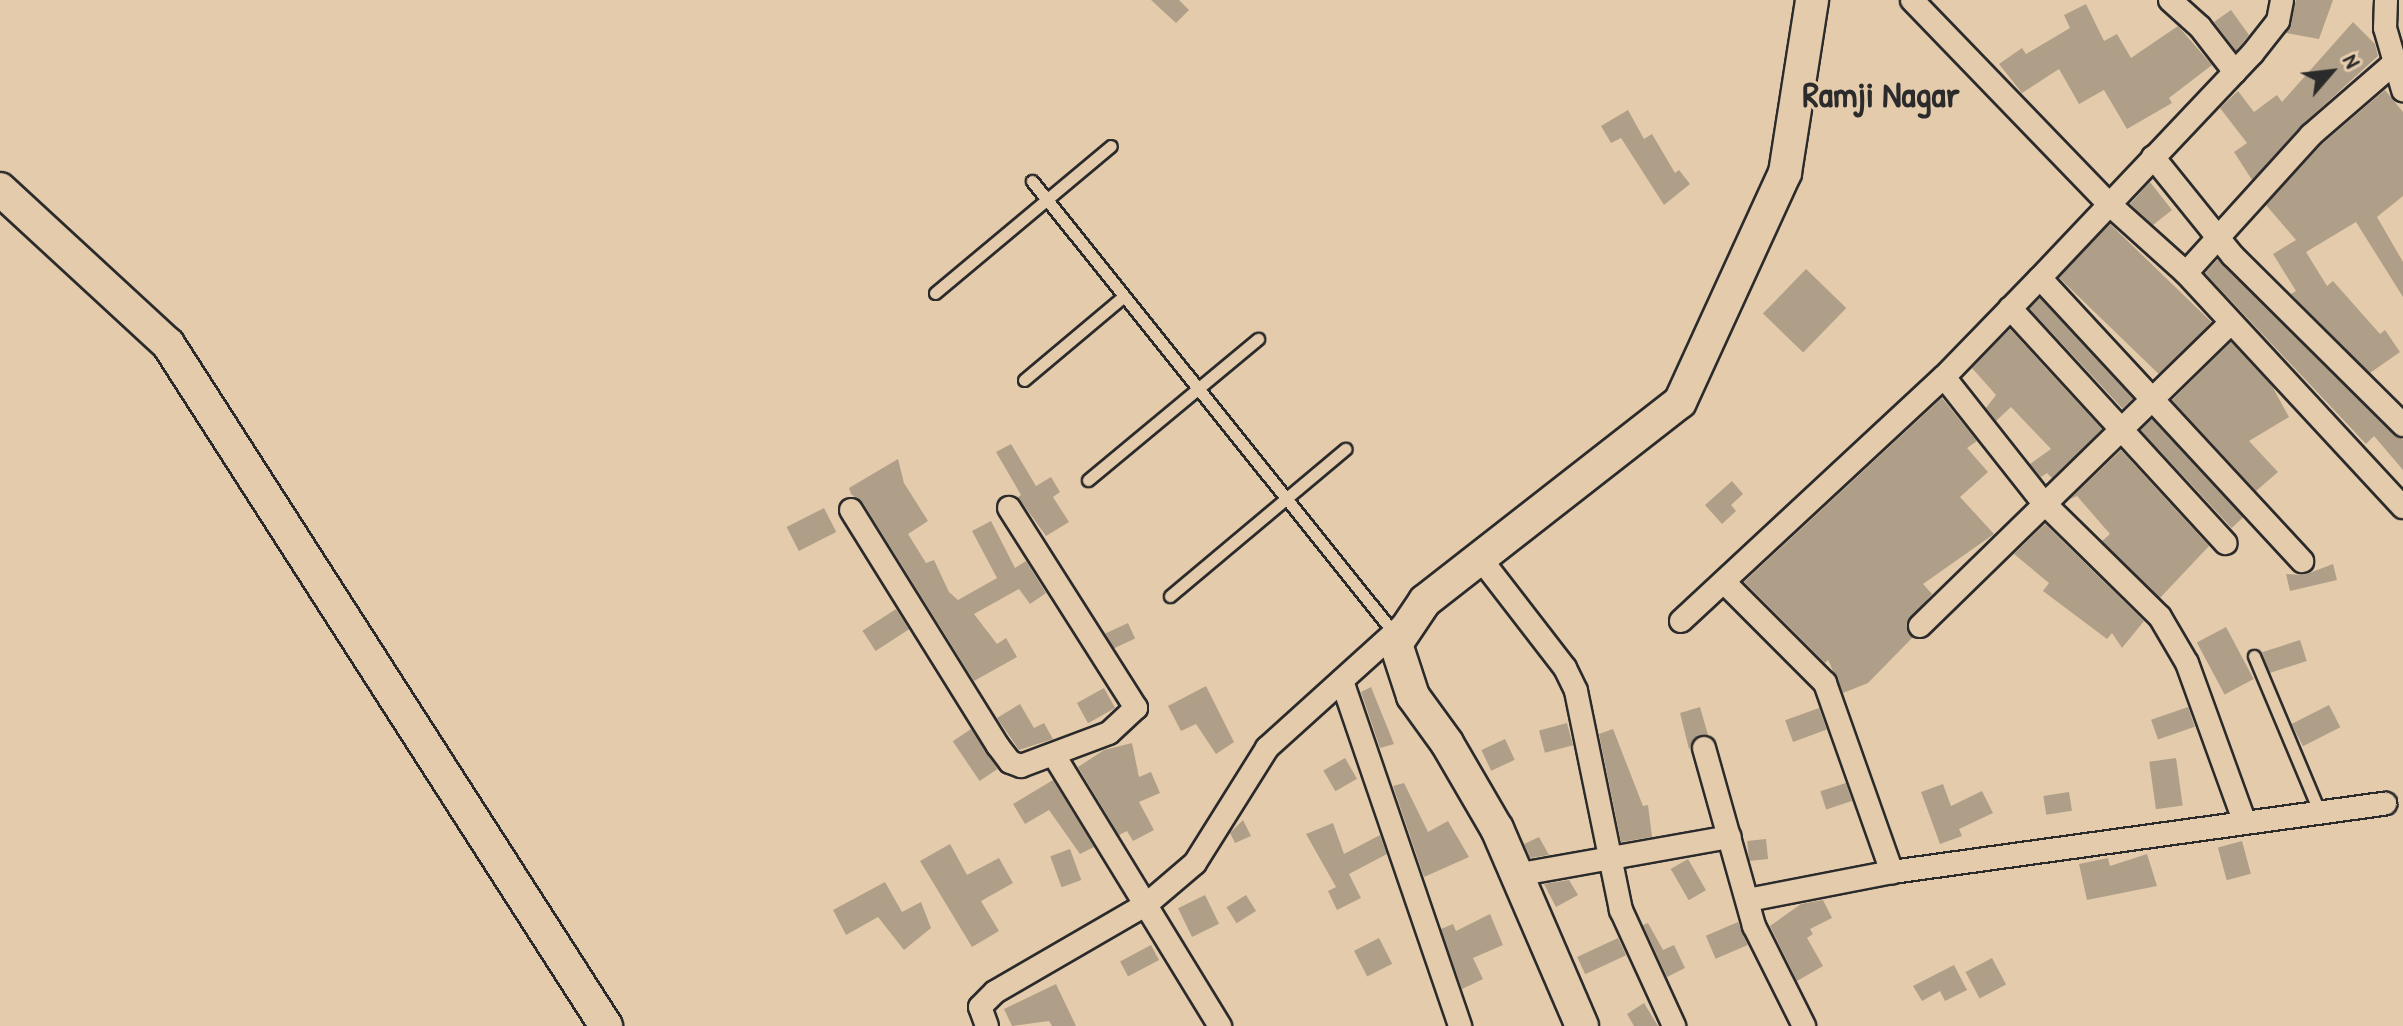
<!DOCTYPE html>
<html>
<head>
<meta charset="utf-8">
<style>
	body { margin:0 }
	#map { position:relative; width:2403px; height:1026px; overflow:hidden; background:#e4cbac; font-family:"Patrick Hand",sans-serif }
	div>[style] { position:absolute }
	[style*='--x'] { left:calc(var(--x)*1px); top:calc(var(--y)*1px); width:calc(var(--w)*1px); rotate:calc(var(--a)*1deg) }
	.building>* { inset:0; background:#b09f88; transform-origin:0 0 }
	.roads { filter:drop-shadow(2px 0 #2b2b2b) drop-shadow(-2px 0 #2b2b2b) drop-shadow(0 2px #2b2b2b) drop-shadow(0 -2px #2b2b2b) }
	.lane>* { height:11px; margin:-5.5px; padding:0 5.5px; transform-origin:5.5px; border-radius:5.5px; background:#e4cbac }
	.street>* { height:22px; margin:-11px; padding:0 11px; transform-origin:11px; border-radius:11px; background:#e4cbac }
	.secondary>* { height:32px; margin:-16px; padding:0 16px; transform-origin:16px; border-radius:16px; background:#e4cbac }
	span { translate:-50% -50%; white-space:nowrap; text-align:center; line-height:1.15; -webkit-text-stroke:6px #e4cbac; paint-order:stroke }
	.district-label { font-size:36px; color:#2b2b2b; font-weight:700 }
	.north { position:absolute; left:2291px; top:32px; width:80px; height:80px; -webkit-text-stroke:6px #e4cbac; paint-order:stroke; rotate:62deg; font-size:22px; font-weight:700; line-height:32px; text-align:center; color:#2b2b2b }
	.north::after { content:''; display:block; margin:auto; width:28px; height:36px; background:#2b2b2b; clip-path:polygon(50% 0,100% 100%,50% 72%,0 100%) }
</style>
</head>
<body>
<div id="map">
	<div class="building">
		<i style="clip-path:polygon(1151px 0,1179px 0,1189px 10px,1176px 23px)"></i>
		<i style="clip-path:polygon(2296px 0,2333px 0,2319px 39px,2286px 33px)"></i>
		<i style="clip-path:polygon(2086px 4px,2104px 41px,2117px 34px,2131px 58px,2178px 26px,2212px 65px,2169px 98px,2172px 103px,2127px 129px,2104px 90px,2079px 104px,2059px 69px,2022px 93px,1999px 64px,2022px 48px,2026px 54px,2070px 28px,2064px 15px)"></i>
		<i style="clip-path:polygon(2231px 10px,2249px 35px,2236px 51px,2214px 22px)"></i>
		<i style="clip-path:polygon(2353px 22px,2375px 44px,2378px 56px,2302px 125px,2252px 180px,2234px 152px,2247px 143px,2220px 108px,2238px 91px,2254px 112px,2277px 95px,2282px 102px)"></i>
		<i style="clip-path:polygon(2385px 90px,2403px 112px,2403px 196px,2377px 217px,2403px 262px,2403px 297px,2356px 222px,2306px 252px,2327px 286px,2333px 281px,2380px 334px,2385px 330px,2400px 352px,2370px 373px,2291px 294px,2296px 291px,2273px 254px,2296px 240px,2266px 205px,2321px 145px)"></i>
		<i style="clip-path:polygon(1628px 110px,1644px 139px,1652px 134px,1675px 173px,1679px 170px,1690px 184px,1664px 205px,1621px 138px,1611px 143px,1601px 126px)"></i>
		<i style="clip-path:polygon(2150px 182px,2172px 210px,2153px 225px,2130px 204px)"></i>
		<i style="left:2110px;top:224px;width:141px;height:74px;rotate:44deg"></i>
		<i style="clip-path:polygon(2218px 259px,2403px 440px,2403px 470px,2374px 436px,2366px 444px,2205px 273px)"></i>
		<i style="left:1806px;top:269px;width:56px;height:62px;rotate:44deg"></i>
		<i style="left:2040px;top:298px;width:137px;height:15px;rotate:47deg"></i>
		<i style="clip-path:polygon(2010px 329px,2102px 429px,2052px 478px,2047px 473px,2041px 477px,2030px 464px,2051px 449px,2011px 407px,1996px 421px,1986px 408px,1996px 395px,1972px 368px)"></i>
		<i style="clip-path:polygon(2231px 342px,2272px 386px,2289px 417px,2249px 441px,2278px 472px,2256px 491px,2172px 400px)"></i>
		<i style="clip-path:polygon(1942px 398px,1977px 441px,1967px 448px,1988px 472px,1960px 497px,1994px 534px,1923px 584px,1932px 594px,1907px 622px,1913px 637px,1868px 683px,1843px 693px,1828px 660px,1825px 663px,1744px 582px)"></i>
		<i style="left:2152px;top:419px;width:134px;height:16px;rotate:47deg"></i>
		<i style="clip-path:polygon(1011px 444px,1036px 486px,1051px 477px,1060px 492px,1053px 497px,1069px 522px,1046px 536px,1018px 497px,1021px 495px,996px 452px)"></i>
		<i style="clip-path:polygon(2121px 450px,2209px 546px,2160px 598px,2102px 541px,2110px 534px,2077px 496px,2070px 499px)"></i>
		<i style="clip-path:polygon(898px 459px,904px 483px,928px 521px,908px 534px,926px 563px,934px 560px,949px 592px,958px 600px,997px 578px,972px 531px,991px 521px,1015px 568px,1026px 561px,1046px 593px,1030px 604px,1019px 589px,974px 614px,997px 644px,1006px 638px,1017px 657px,974px 681px,863px 503px,851px 494px,849px 488px)"></i>
		<i style="clip-path:polygon(1732px 481px,1743px 494px,1731px 505px,1736px 511px,1722px 524px,1705px 505px)"></i>
		<i style="left:824px;top:508px;width:27px;height:42px;rotate:63deg"></i>
		<i style="clip-path:polygon(2045px 524px,2144px 621px,2122px 648px,2112px 633px,2107px 639px,2043px 591px,2049px 583px,2014px 554px)"></i>
		<i style="clip-path:polygon(2333px 564px,2337px 580px,2290px 591px,2286px 574px,2304px 575px)"></i>
		<i style="left:896px;top:609px;width:24px;height:40px;rotate:57deg"></i>
		<i style="left:1128px;top:623px;width:17px;height:25px;rotate:65deg"></i>
		<i style="left:2226px;top:627px;width:59px;height:33px;rotate:62deg"></i>
		<i style="left:2300px;top:640px;width:22px;height:40px;rotate:72deg"></i>
		<i style="clip-path:polygon(1206px 686px,1234px 742px,1216px 754px,1196px 724px,1181px 731px,1168px 706px)"></i>
		<i style="clip-path:polygon(1371px 687px,1394px 744px,1380px 748px,1361px 692px)"></i>
		<i style="left:1104px;top:688px;width:23px;height:31px;rotate:61deg"></i>
		<i style="clip-path:polygon(1020px 704px,1034px 728px,1044px 723px,1053px 739px,1019px 750px,997px 718px)"></i>
		<i style="left:2329px;top:705px;width:25px;height:42px;rotate:63deg"></i>
		<i style="clip-path:polygon(1700px 707px,1708px 735px,1695px 738px,1689px 749px,1680px 713px)"></i>
		<i style="left:2188px;top:707px;width:21px;height:39px;rotate:71deg"></i>
		<i style="left:1819px;top:708px;width:23px;height:36px;rotate:70deg"></i>
		<i style="left:1567px;top:723px;width:23px;height:29px;rotate:75deg"></i>
		<i style="left:971px;top:729px;width:48px;height:22px;rotate:56deg"></i>
		<i style="clip-path:polygon(1613px 729px,1643px 806px,1648px 805px,1652px 837px,1621px 842px,1599px 734px)"></i>
		<i style="left:1505px;top:739px;width:23px;height:26px;rotate:65deg"></i>
		<i style="clip-path:polygon(1132px 743px,1139px 777px,1151px 772px,1160px 793px,1139px 802px,1154px 830px,1133px 841px,1127px 831px,1119px 835px,1078px 767px,1104px 750px)"></i>
		<i style="left:1345px;top:758px;width:24px;height:25px;rotate:60deg"></i>
		<i style="left:2176px;top:758px;width:48px;height:27px;rotate:82deg"></i>
		<i style="clip-path:polygon(1053px 780px,1094px 847px,1080px 854px,1049px 810px,1025px 824px,1013px 804px)"></i>
		<i style="clip-path:polygon(1404px 783px,1428px 832px,1448px 821px,1469px 857px,1424px 877px,1393px 786px)"></i>
		<i style="left:1846px;top:783px;width:19px;height:27px;rotate:72deg"></i>
		<i style="clip-path:polygon(1943px 784px,1951px 806px,1982px 791px,1993px 813px,1959px 829px,1962px 836px,1940px 844px,1921px 792px)"></i>
		<i style="left:2069px;top:792px;width:19px;height:26px;rotate:81deg"></i>
		<i style="clip-path:polygon(1243px 820px,1251px 836px,1235px 843px,1230px 833px)"></i>
		<i style="clip-path:polygon(1333px 823px,1344px 854px,1380px 835px,1387px 854px,1349px 874px,1361px 898px,1337px 910px,1328px 891px,1336px 887px,1306px 834px)"></i>
		<i style="clip-path:polygon(1539px 837px,1549px 855px,1530px 858px,1524px 844px)"></i>
		<i style="left:1766px;top:839px;width:20px;height:19px;rotate:84deg"></i>
		<i style="left:2242px;top:841px;width:34px;height:25px;rotate:75deg"></i>
		<i style="clip-path:polygon(950px 844px,967px 875px,999px 858px,1013px 883px,981px 901px,999px 931px,972px 947px,920px 861px)"></i>
		<i style="left:1070px;top:849px;width:33px;height:21px;rotate:70deg"></i>
		<i style="clip-path:polygon(2147px 854px,2157px 886px,2087px 900px,2079px 864px,2108px 858px,2110px 866px)"></i>
		<i style="left:1688px;top:859px;width:36px;height:20px;rotate:60deg"></i>
		<i style="clip-path:polygon(1569px 880px,1578px 895px,1556px 907px,1544px 884px)"></i>
		<i style="clip-path:polygon(885px 882px,902px 912px,921px 902px,931px 928px,904px 950px,878px 917px,846px 935px,833px 910px)"></i>
		<i style="left:1205px;top:895px;width:32px;height:30px;rotate:64deg"></i>
		<i style="left:1246px;top:895px;width:19px;height:23px;rotate:58deg"></i>
		<i style="clip-path:polygon(1823px 900px,1832px 918px,1810px 929px,1813px 934px,1807px 938px,1823px 966px,1797px 981px,1770px 926px,1801px 904px)"></i>
		<i style="clip-path:polygon(1490px 914px,1503px 945px,1473px 958px,1483px 979px,1462px 989px,1441px 929px,1453px 924px,1456px 931px)"></i>
		<i style="left:1738px;top:922px;width:25px;height:35px;rotate:67deg"></i>
		<i style="clip-path:polygon(1648px 923px,1663px 950px,1674px 945px,1685px 968px,1667px 977px,1643px 925px)"></i>
		<i style="left:1379px;top:938px;width:29px;height:28px;rotate:63deg"></i>
		<i style="left:1618px;top:938px;width:19px;height:45px;rotate:65deg"></i>
		<i style="left:1151px;top:945px;width:17px;height:35px;rotate:62deg"></i>
		<i style="left:1992px;top:958px;width:30px;height:30px;rotate:62deg"></i>
		<i style="clip-path:polygon(1954px 965px,1967px 990px,1945px 1001px,1940px 991px,1922px 1001px,1913px 986px)"></i>
		<i style="clip-path:polygon(1056px 984px,1076px 1026px,1052px 1026px,1049px 1021px,1012px 1026px,1004px 1009px)"></i>
		<i style="clip-path:polygon(1644px 1003px,1658px 1026px,1634px 1026px,1627px 1014px)"></i>
	</div>
	<div class="roads">
		<div class="lane">
			<i style="--x:1032;--y:181;--w:579;--a:51.31"></i>
			<i style="--x:935;--y:293;--w:229;--a:-39.9"></i>
			<i style="--x:1024;--y:380;--w:129;--a:-40"></i>
			<i style="--x:1088;--y:480;--w:221;--a:-39.7"></i>
			<i style="--x:1170;--y:596;--w:229;--a:-40"></i>
			<i style="--x:2254;--y:656;--w:170;--a:67.2"></i>
		</div>
		<div class="street">
			<i style="--x:1912;--y:0;--w:282;--a:46"></i>
			<i style="--x:2108;--y:203;--w:105;--a:41.9"></i>
			<i style="--x:2186;--y:273;--w:319;--a:47.2"></i>
			<i style="--x:2170;--y:0;--w:40;--a:42"></i>
			<i style="--x:2200;--y:27;--w:57;--a:52.1"></i>
			<i style="--x:2386;--y:0;--w:28;--a:92"></i>
			<i style="--x:2385;--y:28;--w:65;--a:73.8"></i>
			<i style="--x:2153;--y:157;--w:127;--a:51.1"></i>
			<i style="--x:2233;--y:256;--w:240;--a:44.8"></i>
			<i style="--x:2186;--y:273;--w:186;--a:-47.8"></i>
			<i style="--x:2311;--y:135;--w:108;--a:-40.9"></i>
			<i style="--x:2040;--y:278;--w:386;--a:47.2"></i>
			<i style="--x:2010;--y:308;--w:319;--a:47.5"></i>
			<i style="--x:1944;--y:377;--w:158;--a:51.7"></i>
			<i style="--x:2042;--y:501;--w:165;--a:44.5"></i>
			<i style="--x:2160;--y:617;--w:53;--a:59.6"></i>
			<i style="--x:2187;--y:663;--w:170;--a:70.1"></i>
			<i style="--x:851;--y:510;--w:278;--a:58.1"></i>
			<i style="--x:998;--y:746;--w:20;--a:53"></i>
			<i style="--x:1010;--y:762;--w:12;--a:20"></i>
			<i style="--x:1021;--y:766;--w:94;--a:-20.6"></i>
			<i style="--x:1109;--y:733;--w:37;--a:-43"></i>
			<i style="--x:1136;--y:708;--w:237;--a:-122.4"></i>
			<i style="--x:1480;--y:558;--w:139;--a:52.3"></i>
			<i style="--x:1565;--y:668;--w:25;--a:64"></i>
			<i style="--x:1576;--y:691;--w:224;--a:78.4"></i>
			<i style="--x:1621;--y:910;--w:128;--a:65.4"></i>
			<i style="--x:1724;--y:582;--w:143;--a:45"></i>
			<i style="--x:1825;--y:683;--w:201;--a:70.5"></i>
			<i style="--x:1681;--y:621;--w:359;--a:-42.9"></i>
			<i style="--x:1944;--y:377;--w:138;--a:-45.9"></i>
			<i style="--x:2040;--y:278;--w:308;--a:-46.6"></i>
			<i style="--x:2252;--y:54;--w:42;--a:-51.8"></i>
			<i style="--x:2278;--y:21;--w:21;--a:-79"></i>
			<i style="--x:1920;--y:626;--w:433;--a:-44.3"></i>
			<i style="--x:1342;--y:681;--w:365;--a:71.1"></i>
			<i style="--x:1704;--y:748;--w:185;--a:74.3"></i>
			<i style="--x:1754;--y:926;--w:112;--a:63.4"></i>
			<i style="--x:1055;--y:757;--w:316;--a:58.5"></i>
			<i style="--x:1516;--y:875;--w:217;--a:-10.1"></i>
			<i style="--x:1748;--y:900;--w:147;--a:-11"></i>
			<i style="--x:1892;--y:872;--w:498;--a:-7.9"></i>
			<i style="--x:987;--y:1026;--w:20;--a:-110"></i>
			<i style="--x:980;--y:1007;--w:21;--a:-45"></i>
			<i style="--x:995;--y:992;--w:176;--a:-30.1"></i>
			<i style="--x:1147;--y:904;--w:63;--a:-40.5"></i>
			<i style="--x:1195;--y:863;--w:136;--a:-57.9"></i>
			<i style="--x:1267;--y:748;--w:181;--a:-42.1"></i>
		</div>
		<div class="secondary">
			<i style="--x:0;--y:189;--w:229;--a:42.7"></i>
			<i style="--x:168;--y:344;--w:811;--a:57.29"></i>
			<i style="--x:1582;--y:1026;--w:215;--a:-113.3"></i>
			<i style="--x:1497;--y:829;--w:99;--a:-120.2"></i>
			<i style="--x:1447;--y:743;--w:58;--a:-125.9"></i>
			<i style="--x:1413;--y:696;--w:55;--a:-108.1"></i>
			<i style="--x:1396;--y:644;--w:52;--a:-56"></i>
			<i style="--x:1425;--y:601;--w:323;--a:-38"></i>
			<i style="--x:1680;--y:402;--w:252;--a:-65.4"></i>
			<i style="--x:1785;--y:173;--w:175;--a:-81.1"></i>
		</div>
	</div>
	<div class="district-label">
		<span style="left:1881px;top:94px">Ramji Nagar</span>
	</div>
	<div class="north">N</div>
</div>
</body>
</html>
